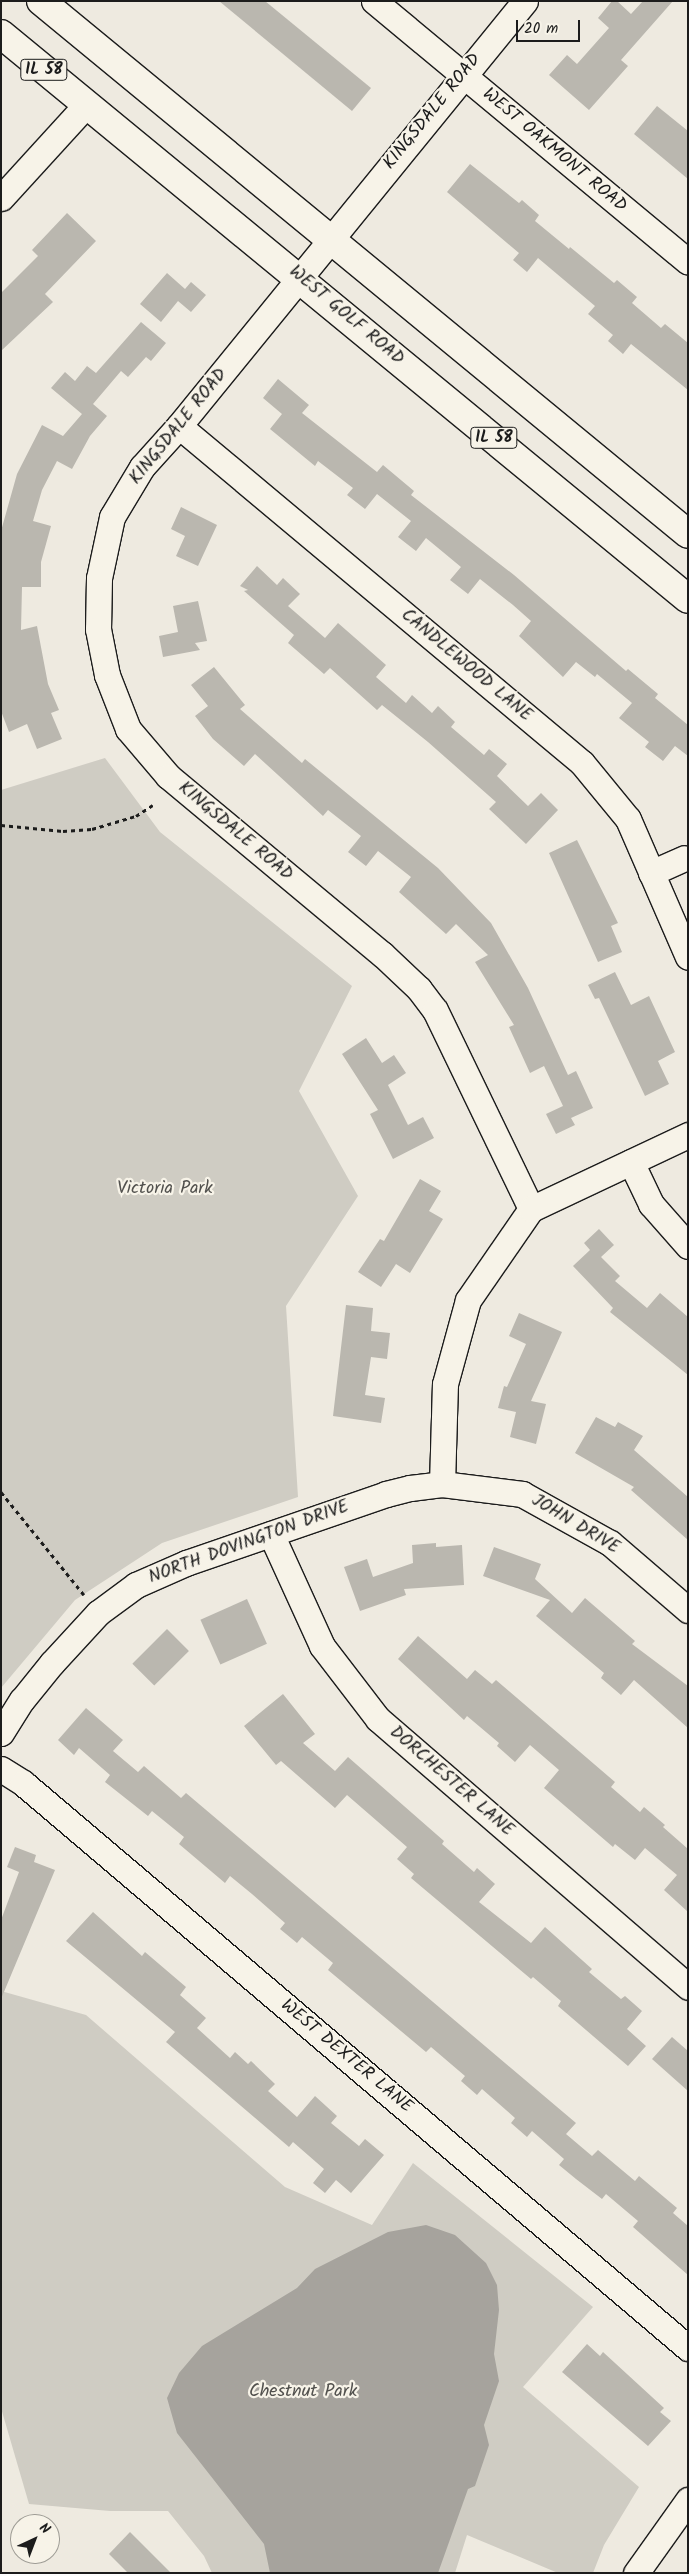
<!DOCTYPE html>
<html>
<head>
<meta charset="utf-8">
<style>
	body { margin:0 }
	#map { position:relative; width:689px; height:2574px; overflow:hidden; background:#eeeae0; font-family:Kalam,sans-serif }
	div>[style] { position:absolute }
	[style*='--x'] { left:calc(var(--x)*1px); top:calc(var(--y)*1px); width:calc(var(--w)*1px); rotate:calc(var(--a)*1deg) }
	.green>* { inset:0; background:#cfccc3 }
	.water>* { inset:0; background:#a6a39d }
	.building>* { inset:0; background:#bab7af; transform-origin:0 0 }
	.path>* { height:3px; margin-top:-1.5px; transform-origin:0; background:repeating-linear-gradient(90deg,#1c1c1c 0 4px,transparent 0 8px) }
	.roads { filter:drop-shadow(1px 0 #1c1c1c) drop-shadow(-1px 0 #1c1c1c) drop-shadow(0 1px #1c1c1c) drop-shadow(0 -1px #1c1c1c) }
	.minor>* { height:25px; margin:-12.5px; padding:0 12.5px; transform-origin:12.5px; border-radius:12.5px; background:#f7f3e8 }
	.primary>* { height:28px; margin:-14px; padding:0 14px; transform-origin:14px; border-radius:14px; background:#f7f3e8 }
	span { translate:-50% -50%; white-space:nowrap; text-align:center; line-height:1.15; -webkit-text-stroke:4.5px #f7f3e8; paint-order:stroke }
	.shield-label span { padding:1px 4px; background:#f7f3e8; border:1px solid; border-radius:4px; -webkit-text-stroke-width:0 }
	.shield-label { font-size:16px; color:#1c1c1c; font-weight:700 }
	.street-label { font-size:18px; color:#1c1c1c }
	.park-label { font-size:18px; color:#52514e }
	.frame { position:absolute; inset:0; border:2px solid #1c1c1c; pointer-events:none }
	.north { position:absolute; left:10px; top:2514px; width:50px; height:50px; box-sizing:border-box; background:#f7f3e8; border:1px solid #9f9d96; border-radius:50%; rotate:43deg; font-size:14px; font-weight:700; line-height:20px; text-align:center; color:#1c1c1c }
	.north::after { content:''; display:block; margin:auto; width:18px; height:22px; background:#1c1c1c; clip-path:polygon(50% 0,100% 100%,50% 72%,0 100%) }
	.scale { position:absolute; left:516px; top:20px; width:64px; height:22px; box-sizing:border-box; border:2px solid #1c1c1c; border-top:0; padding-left:6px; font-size:15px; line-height:18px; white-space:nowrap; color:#1c1c1c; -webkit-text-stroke:4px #f7f3e8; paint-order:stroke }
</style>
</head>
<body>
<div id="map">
	<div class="green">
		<i style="clip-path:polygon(105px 758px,160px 832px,352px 986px,299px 1091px,358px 1196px,286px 1306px,298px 1497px,162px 1543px,75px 1600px,1px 1688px,1px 790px)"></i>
		<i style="clip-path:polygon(1px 1991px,86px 2015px,285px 2187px,372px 2225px,413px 2163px,593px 2307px,523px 2387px,639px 2487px,604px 2545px,593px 2573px,558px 2573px,467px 2535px,455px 2573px,212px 2573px,204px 2556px,168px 2511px,110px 2511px,29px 2504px,1px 2408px)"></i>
	</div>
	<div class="water">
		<i style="clip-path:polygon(426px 2225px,455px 2235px,486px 2263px,497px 2285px,499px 2310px,494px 2354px,499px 2381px,484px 2425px,489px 2445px,475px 2486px,468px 2489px,438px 2573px,270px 2573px,264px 2544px,177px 2433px,167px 2398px,179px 2373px,202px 2346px,297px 2288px,315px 2269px,388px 2232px)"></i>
	</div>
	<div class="building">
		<i style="clip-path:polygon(219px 1px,265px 1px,371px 88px,352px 111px)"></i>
		<i style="clip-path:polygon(612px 1px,617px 1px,631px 14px,643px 1px,673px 1px,621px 60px,628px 66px,589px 110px,549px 75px,567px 55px,577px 64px,609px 28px,598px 18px)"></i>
		<i style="clip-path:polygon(657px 106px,688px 131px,688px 179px,634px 134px)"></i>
		<i style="clip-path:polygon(470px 164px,519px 203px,522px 200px,539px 215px,535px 221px,569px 249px,570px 247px,614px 283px,617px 280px,637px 297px,632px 303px,661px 328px,665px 324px,688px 343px,688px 390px,631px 344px,623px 354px,608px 341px,613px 335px,588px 314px,595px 306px,538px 258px,527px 272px,513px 260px,519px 253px,447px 192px)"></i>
		<i style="clip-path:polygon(67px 213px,96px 241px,45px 294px,53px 302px,1px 351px,1px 293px,38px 256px,32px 250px)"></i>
		<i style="clip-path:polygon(167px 273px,185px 289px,191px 282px,206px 295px,191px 312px,178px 301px,161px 322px,140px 304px)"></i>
		<i style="clip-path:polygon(141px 322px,166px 343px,151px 361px,146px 357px,128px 377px,121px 371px,93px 404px,107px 416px,90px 436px,72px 469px,57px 461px,42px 490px,33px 521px,51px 526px,41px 562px,41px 587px,22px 587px,21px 630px,37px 626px,48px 684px,59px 710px,51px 713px,62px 739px,37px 749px,27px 724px,9px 732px,1px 711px,1px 531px,17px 474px,42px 425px,63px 436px,82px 414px,51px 388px,65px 372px,75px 381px,87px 366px,96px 373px)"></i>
		<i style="clip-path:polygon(278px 379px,309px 405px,302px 413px,377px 472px,383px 465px,414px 491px,411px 495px,514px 575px,626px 671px,628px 669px,658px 694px,655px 698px,688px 725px,688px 756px,675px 746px,663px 761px,645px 747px,649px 742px,619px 718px,632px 703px,597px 674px,595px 677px,576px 662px,563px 677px,519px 636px,531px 621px,513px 605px,480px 579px,468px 594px,450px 580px,461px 567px,426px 538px,416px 551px,398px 537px,411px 521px,377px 494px,365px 509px,347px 495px,353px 488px,318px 461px,315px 466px,270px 429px,282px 414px,263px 398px)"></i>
		<i style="clip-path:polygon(181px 507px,217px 525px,198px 566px,176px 556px,185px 536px,171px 529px)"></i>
		<i style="clip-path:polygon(257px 566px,277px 585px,283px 578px,300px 594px,288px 606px,325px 638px,338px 623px,386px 665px,376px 677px,406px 703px,412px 695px,432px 713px,438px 706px,455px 722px,451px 727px,484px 755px,489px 749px,507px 764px,497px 776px,528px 806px,541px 793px,558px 810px,526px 844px,489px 809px,496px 802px,428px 742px,382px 705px,377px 710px,330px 668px,324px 674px,288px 643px,294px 635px,244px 591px,248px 590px,240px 586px)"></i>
		<i style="clip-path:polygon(198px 601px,207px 641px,195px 643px,200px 650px,163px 657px,159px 636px,178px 632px,173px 606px)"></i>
		<i style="clip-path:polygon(214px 667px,245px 705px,240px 709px,302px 763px,305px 759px,438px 868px,491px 923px,528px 988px,568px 1075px,576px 1071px,593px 1108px,571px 1118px,575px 1125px,556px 1134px,546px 1114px,563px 1106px,544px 1066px,530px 1073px,509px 1027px,514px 1025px,475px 962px,488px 955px,456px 924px,446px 934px,399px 892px,411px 877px,378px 851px,366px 866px,348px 852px,361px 836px,328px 810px,323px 816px,255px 754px,244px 766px,213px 739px,195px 716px,208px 706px,191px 685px)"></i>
		<i style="clip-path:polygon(577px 840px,618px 923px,611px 926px,622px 952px,598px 962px,549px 853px)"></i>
		<i style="clip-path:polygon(615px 972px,631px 1005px,649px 996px,675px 1052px,658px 1061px,669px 1084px,645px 1096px,599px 998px,595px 999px,588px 985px)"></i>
		<i style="clip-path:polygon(366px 1038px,382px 1063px,394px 1055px,406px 1073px,388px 1085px,408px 1125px,423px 1117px,434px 1138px,393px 1159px,370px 1114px,378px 1110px,342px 1054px)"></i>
		<i style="clip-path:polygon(420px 1179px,441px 1191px,429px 1211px,443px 1219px,410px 1273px,396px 1264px,381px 1287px,358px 1272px,380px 1239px,384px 1241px)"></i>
		<i style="clip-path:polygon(599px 1229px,614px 1245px,601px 1257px,620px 1276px,615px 1281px,647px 1308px,660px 1293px,688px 1317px,688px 1375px,610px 1312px,613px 1308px,573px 1266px,590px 1250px,584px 1243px)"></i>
		<i style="clip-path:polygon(346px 1305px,373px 1308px,371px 1331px,390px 1333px,387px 1359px,371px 1357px,365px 1395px,385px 1398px,381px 1423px,333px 1416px)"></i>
		<i style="clip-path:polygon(519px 1313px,562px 1332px,531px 1401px,546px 1404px,536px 1444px,510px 1437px,516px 1412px,498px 1408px,504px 1386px,507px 1387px,526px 1344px,509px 1336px)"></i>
		<i style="clip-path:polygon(596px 1417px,615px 1427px,618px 1422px,643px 1436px,634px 1450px,688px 1497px,688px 1540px,631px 1490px,634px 1487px,575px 1453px)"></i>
		<i style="clip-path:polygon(436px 1543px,436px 1547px,462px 1545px,464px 1585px,404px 1589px,406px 1595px,360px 1611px,344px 1567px,367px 1559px,373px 1577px,413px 1563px,412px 1545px)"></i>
		<i style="clip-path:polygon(494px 1547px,541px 1564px,535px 1579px,572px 1613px,585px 1598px,635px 1641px,632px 1644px,688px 1686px,688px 1728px,634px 1680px,621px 1695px,601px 1678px,604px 1673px,536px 1616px,550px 1600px,483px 1576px)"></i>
		<i style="left:247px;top:1599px;width:49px;height:51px;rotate:66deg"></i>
		<i style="left:167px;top:1629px;width:31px;height:49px;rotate:45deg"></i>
		<i style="clip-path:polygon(418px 1636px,467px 1679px,475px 1670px,492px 1684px,496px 1680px,615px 1782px,611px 1787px,640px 1812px,644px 1807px,665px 1825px,663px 1827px,688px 1849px,688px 1912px,664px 1890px,677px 1875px,645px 1848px,635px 1860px,615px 1844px,613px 1847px,544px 1788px,559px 1770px,530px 1745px,515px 1762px,497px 1746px,499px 1743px,467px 1716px,464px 1720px,398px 1659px)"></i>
		<i style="clip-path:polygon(283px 1694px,315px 1734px,303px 1743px,335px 1771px,348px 1757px,444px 1841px,442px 1844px,474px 1872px,477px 1868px,495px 1884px,479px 1902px,531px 1943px,545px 1927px,592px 1969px,589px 1972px,621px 1999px,625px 1996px,642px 2011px,627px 2029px,646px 2046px,628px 2066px,558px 2006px,561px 2001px,533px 1977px,531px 1979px,411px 1878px,414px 1874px,397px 1859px,407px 1847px,347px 1795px,335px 1808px,281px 1761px,276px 1765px,244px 1726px)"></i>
		<i style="clip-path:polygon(86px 1708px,123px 1740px,113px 1751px,138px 1772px,144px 1766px,181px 1798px,186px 1793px,576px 2123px,566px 2134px,592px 2156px,598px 2150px,635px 2181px,639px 2176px,677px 2208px,673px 2213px,688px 2226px,688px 2275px,633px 2227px,638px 2221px,606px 2194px,602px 2199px,576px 2179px,559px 2165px,564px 2159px,532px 2131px,527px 2137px,511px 2123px,515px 2118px,482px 2089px,477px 2095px,461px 2081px,465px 2076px,431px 2047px,426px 2052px,328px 1970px,333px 1963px,302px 1937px,297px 1943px,280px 1929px,285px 1923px,252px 1894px,230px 1876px,225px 1883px,179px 1844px,184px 1837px,152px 1811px,148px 1816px,105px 1782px,110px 1775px,79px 1748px,74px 1755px,58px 1740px)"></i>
		<i style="clip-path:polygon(15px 1847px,36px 1855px,34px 1862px,55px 1870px,1px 1999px,1px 1920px,19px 1872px,7px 1867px)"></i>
		<i style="clip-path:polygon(93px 1912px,142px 1956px,145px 1952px,186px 1987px,180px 1995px,206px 2018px,197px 2028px,230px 2058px,235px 2052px,248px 2064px,251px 2061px,275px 2084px,268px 2091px,297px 2117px,315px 2096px,337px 2116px,331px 2123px,359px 2146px,365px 2139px,384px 2155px,351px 2193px,336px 2180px,325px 2193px,313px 2183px,324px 2169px,293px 2142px,289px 2147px,166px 2042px,175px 2032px,66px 1941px)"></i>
		<i style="clip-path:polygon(672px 2037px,688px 2051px,688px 2091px,652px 2059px)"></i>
		<i style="clip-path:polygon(587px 2344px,600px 2356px,603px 2352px,664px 2408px,660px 2412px,671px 2421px,648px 2446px,562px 2372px)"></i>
		<i style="clip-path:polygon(130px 2532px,171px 2573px,128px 2573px,109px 2554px)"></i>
	</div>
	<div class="path">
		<i style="--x:1;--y:825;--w:62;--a:5.5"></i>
		<i style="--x:63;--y:831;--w:29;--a:-4"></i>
		<i style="--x:92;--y:829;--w:46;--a:-16.5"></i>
		<i style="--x:136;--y:816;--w:20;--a:-33"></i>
		<i style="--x:1;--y:1492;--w:132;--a:51.1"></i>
	</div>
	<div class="roads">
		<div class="minor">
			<i style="--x:374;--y:1;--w:408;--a:39.7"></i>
			<i style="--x:525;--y:1;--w:548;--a:129.15"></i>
			<i style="--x:179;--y:426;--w:55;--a:132.1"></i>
			<i style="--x:142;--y:467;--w:58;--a:121"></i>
			<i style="--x:112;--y:517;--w:62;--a:102"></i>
			<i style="--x:99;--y:578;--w:51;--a:91.1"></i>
			<i style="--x:98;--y:629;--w:47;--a:78.9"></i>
			<i style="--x:107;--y:675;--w:58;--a:68.7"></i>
			<i style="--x:128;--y:729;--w:62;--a:49.6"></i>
			<i style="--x:168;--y:776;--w:278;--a:39.8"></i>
			<i style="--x:382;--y:954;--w:51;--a:43.4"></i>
			<i style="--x:419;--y:989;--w:26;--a:53"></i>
			<i style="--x:435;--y:1010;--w:221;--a:64.2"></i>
			<i style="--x:1;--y:198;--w:126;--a:-47.6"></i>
			<i style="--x:179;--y:426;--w:525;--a:39.9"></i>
			<i style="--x:582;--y:763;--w:72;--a:50.6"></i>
			<i style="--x:628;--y:819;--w:150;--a:66.5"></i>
			<i style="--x:651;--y:873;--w:36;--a:-24"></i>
			<i style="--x:631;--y:1162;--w:47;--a:64.5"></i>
			<i style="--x:651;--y:1204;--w:56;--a:48.6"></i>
			<i style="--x:442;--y:1484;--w:100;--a:-88.3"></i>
			<i style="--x:445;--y:1384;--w:87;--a:-74.7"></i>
			<i style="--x:468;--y:1300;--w:111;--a:-55.3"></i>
			<i style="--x:531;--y:1209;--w:174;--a:-25.2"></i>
			<i style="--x:271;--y:1534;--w:123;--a:65.5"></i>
			<i style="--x:322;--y:1646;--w:92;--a:52.5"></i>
			<i style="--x:378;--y:1719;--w:410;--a:40.8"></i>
			<i style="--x:1;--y:1733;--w:39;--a:-58"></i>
			<i style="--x:22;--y:1700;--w:48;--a:-51"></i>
			<i style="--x:52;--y:1663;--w:68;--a:-47.4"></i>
			<i style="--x:98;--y:1613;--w:47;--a:-36.4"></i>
			<i style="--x:136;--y:1585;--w:55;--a:-23.7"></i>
			<i style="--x:186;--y:1563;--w:212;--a:-19"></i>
			<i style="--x:386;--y:1494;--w:25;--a:-14"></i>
			<i style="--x:410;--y:1488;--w:32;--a:-7"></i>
			<i style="--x:442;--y:1484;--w:81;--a:7.1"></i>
			<i style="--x:522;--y:1494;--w:101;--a:29.1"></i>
			<i style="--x:610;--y:1543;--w:103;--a:40.7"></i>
			<i style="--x:1;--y:1769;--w:26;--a:32"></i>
			<i style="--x:23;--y:1783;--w:873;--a:40.35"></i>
			<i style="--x:636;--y:2573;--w:90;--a:-54.5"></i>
		</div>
		<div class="primary">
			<i style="--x:41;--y:1;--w:838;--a:39.48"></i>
			<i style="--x:1;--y:34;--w:889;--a:39.43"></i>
		</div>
	</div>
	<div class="shield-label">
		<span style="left:44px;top:70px">IL 58</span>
		<span style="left:494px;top:438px">IL 58</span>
	</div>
	<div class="street-label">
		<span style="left:433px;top:112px;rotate:-51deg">KINGSDALE ROAD</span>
		<span style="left:554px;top:151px;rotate:40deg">WEST OAKMONT ROAD</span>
		<span style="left:346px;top:316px;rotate:40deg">WEST GOLF ROAD</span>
		<span style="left:179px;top:427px;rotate:-51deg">KINGSDALE ROAD</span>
		<span style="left:466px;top:666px;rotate:40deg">CANDLEWOOD LANE</span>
		<span style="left:235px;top:832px;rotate:40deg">KINGSDALE ROAD</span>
		<span style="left:575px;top:1525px;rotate:31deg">JOHN DRIVE</span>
		<span style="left:249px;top:1543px;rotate:-20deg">NORTH DOVINGTON DRIVE</span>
		<span style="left:451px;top:1782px;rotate:41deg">DORCHESTER LANE</span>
		<span style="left:346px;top:2057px;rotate:40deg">WEST DEXTER LANE</span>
	</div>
	<div class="park-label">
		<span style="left:165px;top:1189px">Victoria Park</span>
		<span style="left:303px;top:2392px">Chestnut Park</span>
	</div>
	<div class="frame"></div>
	<div class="north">N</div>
	<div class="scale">20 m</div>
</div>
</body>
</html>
